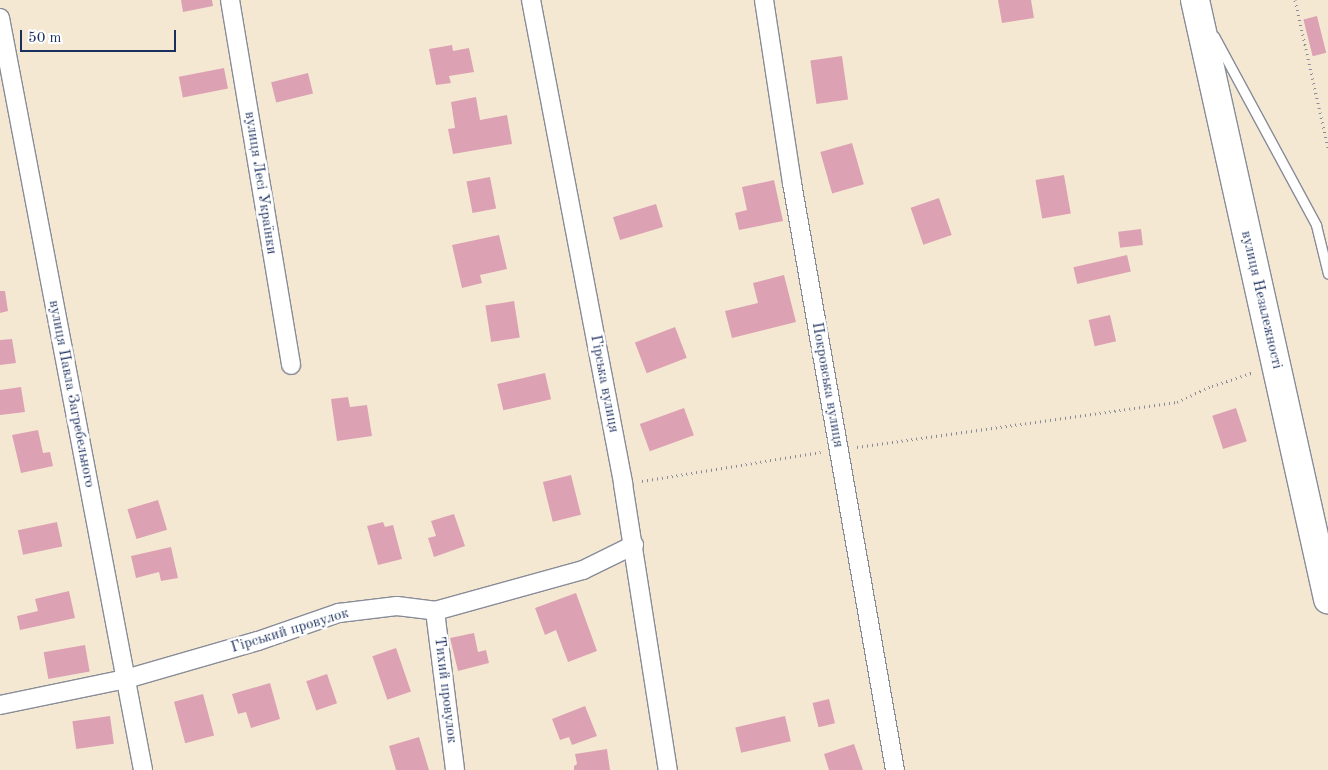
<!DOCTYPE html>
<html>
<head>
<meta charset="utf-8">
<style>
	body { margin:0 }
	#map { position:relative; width:1328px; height:770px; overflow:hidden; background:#f5e8d2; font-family:"Old Standard TT",serif }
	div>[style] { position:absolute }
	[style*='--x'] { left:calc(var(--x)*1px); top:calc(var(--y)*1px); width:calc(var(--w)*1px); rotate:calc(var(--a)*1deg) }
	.building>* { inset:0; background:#dca2b4; transform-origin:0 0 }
	.path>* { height:3px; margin-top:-1.5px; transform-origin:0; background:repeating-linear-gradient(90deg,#888c98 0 1px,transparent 0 5px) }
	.roads { filter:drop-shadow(1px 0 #888c98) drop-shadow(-1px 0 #888c98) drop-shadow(0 1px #888c98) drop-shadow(0 -1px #888c98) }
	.lane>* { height:9px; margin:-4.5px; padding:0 4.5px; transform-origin:4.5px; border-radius:4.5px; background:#fff }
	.street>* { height:18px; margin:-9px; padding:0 9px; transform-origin:9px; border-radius:9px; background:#fff }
	.primary>* { height:28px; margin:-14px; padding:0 14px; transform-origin:14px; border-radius:14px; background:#fff }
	span { translate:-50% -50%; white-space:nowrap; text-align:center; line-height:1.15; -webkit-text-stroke:5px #fff; paint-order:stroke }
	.street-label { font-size:15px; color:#1b2f5e }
	.scale { position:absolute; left:20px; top:30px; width:156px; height:22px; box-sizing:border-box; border:2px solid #1b2f5e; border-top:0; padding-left:6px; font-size:15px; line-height:18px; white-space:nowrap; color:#1b2f5e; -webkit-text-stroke:4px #fff; paint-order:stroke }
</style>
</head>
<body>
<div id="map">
	<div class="building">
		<i style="clip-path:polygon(181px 0,212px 0,213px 6px,183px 12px)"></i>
		<i style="clip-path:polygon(998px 0,1031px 0,1034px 18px,1002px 23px)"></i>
		<i style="left:1317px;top:16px;width:38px;height:14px;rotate:76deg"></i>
		<i style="clip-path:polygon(452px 45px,453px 51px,469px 48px,474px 72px,449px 76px,451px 83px,436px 85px,429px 49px)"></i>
		<i style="left:842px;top:56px;width:44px;height:32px;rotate:82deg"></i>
		<i style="left:224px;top:68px;width:21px;height:46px;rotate:79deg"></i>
		<i style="left:308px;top:73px;width:21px;height:38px;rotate:76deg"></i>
		<i style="clip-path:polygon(476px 97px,480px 120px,507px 115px,512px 144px,453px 154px,448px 129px,455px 128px,451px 102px)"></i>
		<i style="left:852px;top:143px;width:43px;height:33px;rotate:74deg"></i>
		<i style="left:1064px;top:175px;width:39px;height:29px;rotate:80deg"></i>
		<i style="left:490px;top:177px;width:32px;height:24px;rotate:79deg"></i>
		<i style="clip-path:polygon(774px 180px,783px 221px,739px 230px,735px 213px,747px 210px,742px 187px)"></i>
		<i style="left:939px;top:198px;width:39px;height:30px;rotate:71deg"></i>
		<i style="left:656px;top:204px;width:24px;height:45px;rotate:73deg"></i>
		<i style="left:1141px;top:229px;width:16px;height:23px;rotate:83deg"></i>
		<i style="clip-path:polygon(499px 235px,507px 269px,480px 275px,482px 283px,462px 288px,452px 245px)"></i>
		<i style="left:1127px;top:255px;width:17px;height:55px;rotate:77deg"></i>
		<i style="clip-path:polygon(784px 275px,796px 322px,732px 338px,725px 311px,758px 303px,753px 283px)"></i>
		<i style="clip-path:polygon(0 291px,5px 291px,8px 311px,0 313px)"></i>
		<i style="left:514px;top:301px;width:37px;height:29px;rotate:81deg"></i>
		<i style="left:1110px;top:315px;width:27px;height:22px;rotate:77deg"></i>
		<i style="left:675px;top:327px;width:33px;height:43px;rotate:69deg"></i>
		<i style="clip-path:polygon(12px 339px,16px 363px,0 365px,0 340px)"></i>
		<i style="left:545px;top:373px;width:27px;height:49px;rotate:77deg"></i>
		<i style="clip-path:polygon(21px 387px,25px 412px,0 415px,0 390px)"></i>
		<i style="clip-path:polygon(348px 397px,350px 407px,367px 405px,372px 436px,337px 441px,331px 399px)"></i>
		<i style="left:684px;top:408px;width:29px;height:47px;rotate:70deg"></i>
		<i style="left:1236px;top:408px;width:35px;height:25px;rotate:72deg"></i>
		<i style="clip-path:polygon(38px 430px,43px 453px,50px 452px,53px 466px,21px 473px,12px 435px)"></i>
		<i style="left:571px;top:475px;width:41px;height:29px;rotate:76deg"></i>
		<i style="left:158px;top:500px;width:31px;height:32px;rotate:73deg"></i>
		<i style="clip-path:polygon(454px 514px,465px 546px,434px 557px,428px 538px,436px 536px,431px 521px)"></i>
		<i style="left:57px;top:522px;width:25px;height:40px;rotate:78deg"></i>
		<i style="clip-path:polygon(383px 522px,385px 527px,393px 525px,402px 559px,378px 565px,367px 526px)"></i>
		<i style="clip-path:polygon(171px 547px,178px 578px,161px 581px,159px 572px,136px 578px,131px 556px)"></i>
		<i style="clip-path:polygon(69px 591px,75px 618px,20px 630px,17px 616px,38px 611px,35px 599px)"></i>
		<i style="clip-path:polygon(576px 593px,597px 651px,568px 662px,556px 630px,545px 635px,535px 608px)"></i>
		<i style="clip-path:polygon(474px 633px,478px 652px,486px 650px,489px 663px,458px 671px,450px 638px)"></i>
		<i style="left:85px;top:645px;width:27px;height:42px;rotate:80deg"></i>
		<i style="left:396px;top:648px;width:46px;height:25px;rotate:71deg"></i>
		<i style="left:327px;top:674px;width:31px;height:22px;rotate:71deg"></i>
		<i style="clip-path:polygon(270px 683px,280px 719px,251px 728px,246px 712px,238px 714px,232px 694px)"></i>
		<i style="left:203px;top:694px;width:43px;height:30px;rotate:75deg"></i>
		<i style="left:829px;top:699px;width:25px;height:17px;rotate:76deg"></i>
		<i style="clip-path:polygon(585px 706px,597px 736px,572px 745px,569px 737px,560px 740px,552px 719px)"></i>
		<i style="left:110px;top:716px;width:28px;height:38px;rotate:82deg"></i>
		<i style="left:785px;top:716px;width:26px;height:51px;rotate:77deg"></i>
		<i style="clip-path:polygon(419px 737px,429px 770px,396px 770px,389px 746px)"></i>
		<i style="clip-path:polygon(854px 744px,863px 770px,829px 770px,824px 754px)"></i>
		<i style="clip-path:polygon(607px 749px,610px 770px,574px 770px,574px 766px,577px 764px,575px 754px)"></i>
	</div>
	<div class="path">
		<i style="--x:1295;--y:0;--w:152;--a:77.4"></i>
		<i style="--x:857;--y:447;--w:323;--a:-8"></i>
		<i style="--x:1177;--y:402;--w:38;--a:-25"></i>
		<i style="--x:1212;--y:386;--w:44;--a:-18.4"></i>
		<i style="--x:642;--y:481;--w:181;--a:-9.2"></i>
	</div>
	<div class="roads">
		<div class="lane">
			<i style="--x:1214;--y:36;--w:215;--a:61.6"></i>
			<i style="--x:1316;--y:225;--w:50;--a:76.2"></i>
		</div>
		<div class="street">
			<i style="--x:230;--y:0;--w:370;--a:80.5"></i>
			<i style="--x:531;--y:0;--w:493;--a:79.2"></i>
			<i style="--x:623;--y:484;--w:290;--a:81.1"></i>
			<i style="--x:764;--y:0;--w:185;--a:81.3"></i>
			<i style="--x:792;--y:183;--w:596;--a:80.05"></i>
			<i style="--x:0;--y:18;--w:765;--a:79.23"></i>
			<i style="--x:435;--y:611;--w:160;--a:82.8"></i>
			<i style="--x:0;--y:705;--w:129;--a:-11.7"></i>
			<i style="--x:126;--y:679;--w:137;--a:-16.1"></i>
			<i style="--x:258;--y:641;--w:86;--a:-19.1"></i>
			<i style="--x:339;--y:613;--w:58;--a:-6.9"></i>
			<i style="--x:397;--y:606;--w:38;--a:7"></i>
			<i style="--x:435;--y:611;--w:154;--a:-15.5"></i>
			<i style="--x:583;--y:570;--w:57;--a:-26.1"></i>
		</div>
		<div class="primary">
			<i style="--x:1195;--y:0;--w:614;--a:77.48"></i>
		</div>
	</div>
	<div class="street-label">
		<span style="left:260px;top:183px;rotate:81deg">вулиця Лесі Українки</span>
		<span style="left:1261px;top:300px;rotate:77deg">вулиця Незалежності</span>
		<span style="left:604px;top:384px;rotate:79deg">Гірська вулиця</span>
		<span style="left:827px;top:385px;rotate:80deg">Покровська вулиця</span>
		<span style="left:71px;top:394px;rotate:79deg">вулиця Павла Загребельного</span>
		<span style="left:290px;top:631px;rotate:-17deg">Гірський провулок</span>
		<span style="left:445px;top:690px;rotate:83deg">Тихий провулок</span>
	</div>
	<div class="scale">50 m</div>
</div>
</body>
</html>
